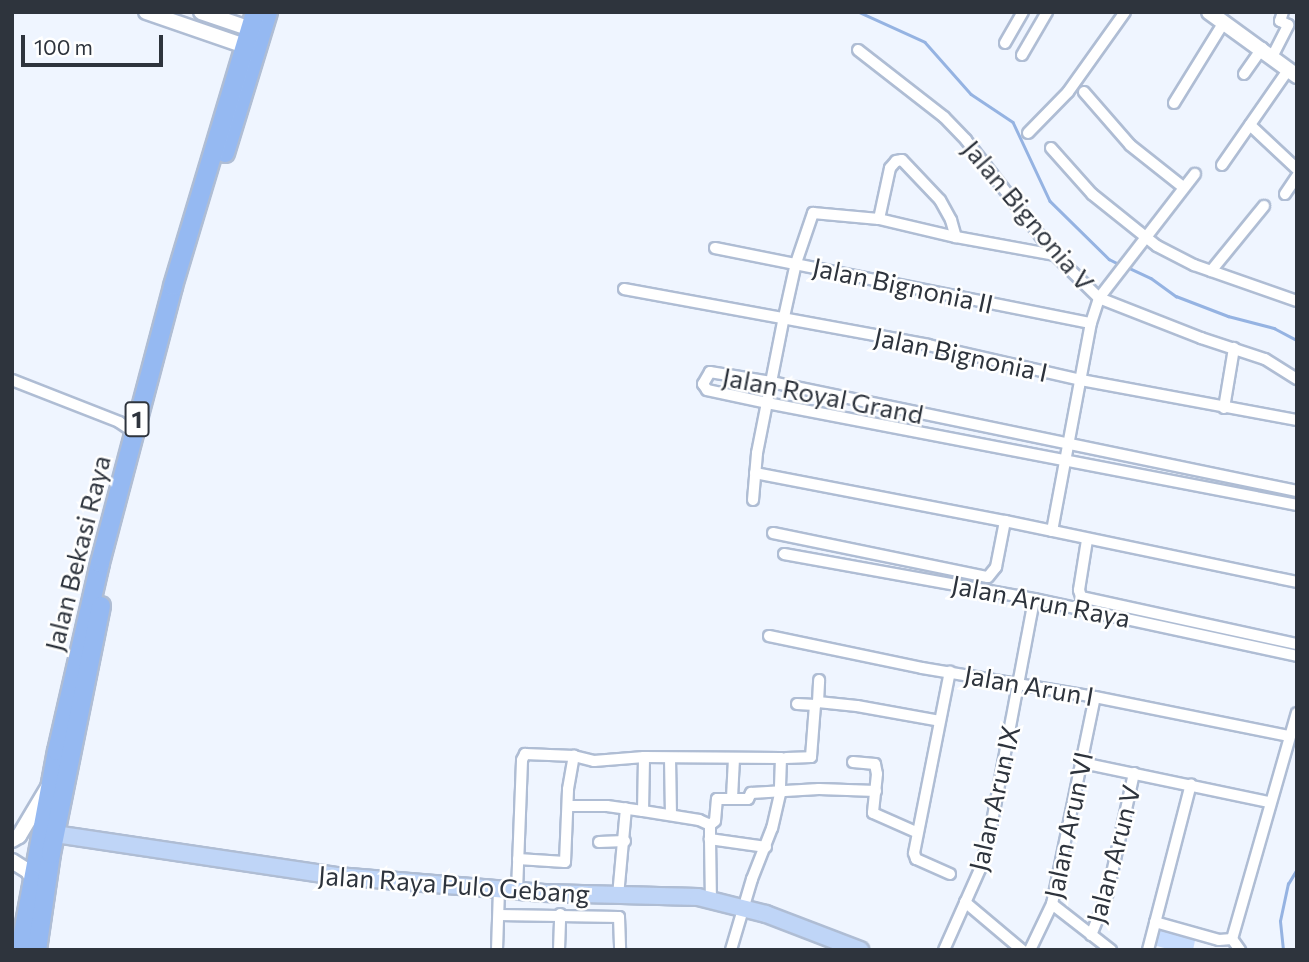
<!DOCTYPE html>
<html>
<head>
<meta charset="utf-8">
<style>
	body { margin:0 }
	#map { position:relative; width:1309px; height:962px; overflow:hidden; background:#eff5ff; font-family:Commissioner,sans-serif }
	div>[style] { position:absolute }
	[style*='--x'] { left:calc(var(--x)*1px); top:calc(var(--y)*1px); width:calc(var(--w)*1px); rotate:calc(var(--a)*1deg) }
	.green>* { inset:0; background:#c6dcfe }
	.stream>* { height:2.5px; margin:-1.25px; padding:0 1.25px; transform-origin:1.25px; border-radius:1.25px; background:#95b3e2 }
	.roads { filter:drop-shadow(2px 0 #afbdd4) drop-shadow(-2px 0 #afbdd4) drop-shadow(0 2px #afbdd4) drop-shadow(0 -2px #afbdd4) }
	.street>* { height:10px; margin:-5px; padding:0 5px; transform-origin:5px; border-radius:5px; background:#fff }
	.secondary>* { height:14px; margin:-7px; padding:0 7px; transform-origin:7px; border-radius:7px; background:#fff }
	.primary>* { height:16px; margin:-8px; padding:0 8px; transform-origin:8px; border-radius:8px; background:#bfd5f7 }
	.highway>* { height:18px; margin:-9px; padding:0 9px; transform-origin:9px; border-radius:9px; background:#95b9f2 }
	span { translate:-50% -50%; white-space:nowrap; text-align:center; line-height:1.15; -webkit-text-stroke:5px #fff; paint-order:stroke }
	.shield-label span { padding:2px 5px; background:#fff; border:2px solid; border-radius:5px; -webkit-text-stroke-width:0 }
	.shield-label { font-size:24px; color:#2e343d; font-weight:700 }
	.street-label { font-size:26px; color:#2e343d }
	.frame { position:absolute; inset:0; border:14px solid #2e343d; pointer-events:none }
	.scale { position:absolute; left:21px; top:35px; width:142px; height:32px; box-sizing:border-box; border:4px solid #2e343d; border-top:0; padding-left:9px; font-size:21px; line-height:24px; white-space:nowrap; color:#2e343d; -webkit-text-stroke:5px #fff; paint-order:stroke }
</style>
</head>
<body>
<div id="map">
	<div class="green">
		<i style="clip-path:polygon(1158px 926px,1196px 936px,1193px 950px,1172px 950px,1153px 945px)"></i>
	</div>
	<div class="stream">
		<i style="--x:859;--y:12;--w:72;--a:24.4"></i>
		<i style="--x:925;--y:42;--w:69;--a:48.5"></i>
		<i style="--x:971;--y:94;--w:50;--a:33.7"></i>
		<i style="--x:1013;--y:122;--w:87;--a:64.9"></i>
		<i style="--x:1050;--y:201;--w:83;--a:44.5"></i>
		<i style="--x:1109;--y:259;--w:13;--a:27"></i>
		<i style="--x:1127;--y:267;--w:26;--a:25"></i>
		<i style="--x:1151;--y:278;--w:31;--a:36"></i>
		<i style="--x:1176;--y:296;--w:56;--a:21"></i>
		<i style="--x:1228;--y:316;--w:48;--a:14.6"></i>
		<i style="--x:1274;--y:328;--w:26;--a:28"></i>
		<i style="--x:1283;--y:950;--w:29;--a:-96"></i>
		<i style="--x:1280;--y:921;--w:38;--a:-78"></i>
		<i style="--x:1288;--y:884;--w:17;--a:-59"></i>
	</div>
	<div class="roads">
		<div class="street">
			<i style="--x:1005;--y:43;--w:36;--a:-60"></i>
			<i style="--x:858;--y:50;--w:109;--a:37.9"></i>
			<i style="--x:944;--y:117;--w:32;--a:46"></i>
			<i style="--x:966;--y:140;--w:145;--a:52.3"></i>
			<i style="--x:1055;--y:255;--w:62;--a:44.3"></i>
			<i style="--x:1099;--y:298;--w:110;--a:21.4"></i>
			<i style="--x:1201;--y:338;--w:67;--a:18.2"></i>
			<i style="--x:1265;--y:359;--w:38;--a:32"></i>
			<i style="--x:1022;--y:55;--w:50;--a:-59.8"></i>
			<i style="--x:1272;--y:57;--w:36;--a:-63"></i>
			<i style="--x:1288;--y:25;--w:9;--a:-153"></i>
			<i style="--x:1280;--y:21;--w:9;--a:-72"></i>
			<i style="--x:1244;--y:74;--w:32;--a:-55"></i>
			<i style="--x:1084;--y:92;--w:70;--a:49"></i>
			<i style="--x:1130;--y:145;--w:68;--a:38.4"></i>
			<i style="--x:1174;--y:103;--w:95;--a:-58.3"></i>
			<i style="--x:1250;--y:125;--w:64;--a:43.1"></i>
			<i style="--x:1028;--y:133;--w:57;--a:-45.7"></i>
			<i style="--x:1068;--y:92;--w:98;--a:-54.5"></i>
			<i style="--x:1051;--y:148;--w:62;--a:48.3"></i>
			<i style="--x:1092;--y:194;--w:83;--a:38.7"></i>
			<i style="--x:1157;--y:246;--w:42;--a:27.2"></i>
			<i style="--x:1194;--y:265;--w:109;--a:19.3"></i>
			<i style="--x:1222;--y:165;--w:116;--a:-55.2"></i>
			<i style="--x:1285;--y:194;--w:22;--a:-56"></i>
			<i style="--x:879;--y:219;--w:52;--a:-77.8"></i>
			<i style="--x:890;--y:168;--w:9;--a:-49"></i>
			<i style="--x:896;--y:161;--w:6;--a:-9"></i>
			<i style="--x:902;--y:160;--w:55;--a:46.5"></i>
			<i style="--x:940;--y:200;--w:23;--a:61"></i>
			<i style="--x:951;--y:220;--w:18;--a:74"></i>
			<i style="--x:715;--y:248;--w:383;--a:11.3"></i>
			<i style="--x:1211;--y:271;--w:84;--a:-50.8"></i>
			<i style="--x:624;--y:289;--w:309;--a:10.4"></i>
			<i style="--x:928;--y:345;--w:157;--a:12.9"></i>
			<i style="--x:1081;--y:380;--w:220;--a:10.5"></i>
			<i style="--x:12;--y:380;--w:115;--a:21.4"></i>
			<i style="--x:119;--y:422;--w:18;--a:34"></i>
			<i style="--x:1224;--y:408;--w:61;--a:-80.5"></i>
			<i style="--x:755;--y:473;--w:255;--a:10.9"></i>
			<i style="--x:1005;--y:521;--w:298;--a:11.8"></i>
			<i style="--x:1297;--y:491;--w:537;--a:-168.29"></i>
			<i style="--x:771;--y:382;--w:62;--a:-170.7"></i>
			<i style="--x:710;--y:372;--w:14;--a:120"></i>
			<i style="--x:703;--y:384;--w:7;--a:56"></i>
			<i style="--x:707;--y:390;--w:61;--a:12.2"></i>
			<i style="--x:767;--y:403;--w:540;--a:10.89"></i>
			<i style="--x:753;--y:500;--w:47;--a:-85.1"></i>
			<i style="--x:757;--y:453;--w:139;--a:-78.8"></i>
			<i style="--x:784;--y:317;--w:55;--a:-77.5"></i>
			<i style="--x:796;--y:263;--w:53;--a:-71.2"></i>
			<i style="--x:813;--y:213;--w:66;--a:5.2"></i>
			<i style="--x:879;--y:219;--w:79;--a:13.2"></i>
			<i style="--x:956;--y:237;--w:101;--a:10.3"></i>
			<i style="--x:1052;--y:531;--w:212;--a:-79.4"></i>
			<i style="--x:1091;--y:323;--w:26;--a:-72"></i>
			<i style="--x:1099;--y:298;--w:157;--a:-52.3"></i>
			<i style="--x:773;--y:533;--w:219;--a:11.6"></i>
			<i style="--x:988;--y:577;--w:13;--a:-51"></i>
			<i style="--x:996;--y:567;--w:47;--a:-78.9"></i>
			<i style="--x:1087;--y:540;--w:51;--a:99.1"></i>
			<i style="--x:1079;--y:590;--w:7;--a:74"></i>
			<i style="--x:1081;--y:597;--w:221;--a:12.3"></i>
			<i style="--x:784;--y:554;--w:254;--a:10.2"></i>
			<i style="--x:1034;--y:599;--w:269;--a:12.2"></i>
			<i style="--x:769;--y:636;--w:156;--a:11.8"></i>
			<i style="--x:922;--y:668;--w:175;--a:9.5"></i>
			<i style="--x:1095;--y:697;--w:197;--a:11.4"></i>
			<i style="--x:818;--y:702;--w:22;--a:-87"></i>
			<i style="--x:797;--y:704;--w:18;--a:3"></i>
			<i style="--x:815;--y:705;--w:4;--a:-45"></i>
			<i style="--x:818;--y:702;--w:39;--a:6"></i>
			<i style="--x:857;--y:706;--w:84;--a:10.2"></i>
			<i style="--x:670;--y:758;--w:56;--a:89"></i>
			<i style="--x:786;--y:758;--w:25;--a:-2"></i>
			<i style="--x:811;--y:757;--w:52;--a:-85.6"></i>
			<i style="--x:853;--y:762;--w:22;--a:5"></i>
			<i style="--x:875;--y:764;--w:10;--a:79"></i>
			<i style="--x:877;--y:774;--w:39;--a:96"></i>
			<i style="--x:873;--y:813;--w:47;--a:23.8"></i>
			<i style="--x:1082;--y:763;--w:191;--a:11.8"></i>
			<i style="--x:732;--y:798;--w:40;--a:-87.1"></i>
			<i style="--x:568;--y:806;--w:39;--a:0"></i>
			<i style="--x:607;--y:806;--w:36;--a:8"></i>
			<i style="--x:643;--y:811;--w:54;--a:-88.9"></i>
			<i style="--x:643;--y:811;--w:57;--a:9.1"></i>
			<i style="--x:699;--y:820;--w:12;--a:24"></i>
			<i style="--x:710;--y:839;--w:61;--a:89.1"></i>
			<i style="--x:599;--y:842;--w:26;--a:-2"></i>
			<i style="--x:766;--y:847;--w:57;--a:-171.9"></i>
			<i style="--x:710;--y:839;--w:14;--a:-90"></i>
			<i style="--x:710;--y:825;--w:6;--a:-39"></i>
			<i style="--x:715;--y:821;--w:22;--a:-85"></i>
			<i style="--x:717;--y:799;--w:31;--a:0"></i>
			<i style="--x:748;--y:799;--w:7;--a:-63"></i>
			<i style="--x:751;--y:793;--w:68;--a:-3.4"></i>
			<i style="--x:819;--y:789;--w:57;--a:2"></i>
			<i style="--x:518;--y:859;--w:47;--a:3.7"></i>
			<i style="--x:565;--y:862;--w:73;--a:-87.6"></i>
			<i style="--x:568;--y:789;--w:34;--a:-80"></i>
			<i style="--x:950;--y:874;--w:37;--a:-156"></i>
			<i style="--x:916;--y:859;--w:6;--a:-108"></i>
			<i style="--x:914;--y:853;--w:185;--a:-78.8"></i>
			<i style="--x:517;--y:891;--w:131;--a:-87.8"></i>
			<i style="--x:522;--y:760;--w:7;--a:-63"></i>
			<i style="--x:525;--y:754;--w:49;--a:2.3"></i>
			<i style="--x:574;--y:756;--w:21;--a:14"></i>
			<i style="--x:594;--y:761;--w:50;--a:-4.6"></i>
			<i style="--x:644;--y:757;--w:137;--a:0.4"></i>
			<i style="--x:781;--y:758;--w:36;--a:92"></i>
			<i style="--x:780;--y:794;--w:35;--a:103"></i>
			<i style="--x:772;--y:828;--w:55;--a:111.4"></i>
			<i style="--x:752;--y:879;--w:74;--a:106.5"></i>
			<i style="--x:618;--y:896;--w:88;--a:-84.8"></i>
			<i style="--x:965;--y:902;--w:75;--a:40.1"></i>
			<i style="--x:1052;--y:904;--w:75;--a:37.9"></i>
			<i style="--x:499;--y:915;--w:120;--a:1"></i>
			<i style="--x:619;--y:917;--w:33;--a:88"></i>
			<i style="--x:1155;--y:922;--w:66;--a:15.7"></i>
			<i style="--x:1219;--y:940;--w:13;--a:-4"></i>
			<i style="--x:1232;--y:939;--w:14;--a:54"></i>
			<i style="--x:1091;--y:935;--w:42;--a:-67.7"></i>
			<i style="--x:1107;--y:896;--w:126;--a:-77.6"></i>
			<i style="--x:1232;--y:939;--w:235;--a:-74"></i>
			<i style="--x:497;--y:950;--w:60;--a:-88.1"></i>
			<i style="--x:559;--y:950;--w:36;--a:-88"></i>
			<i style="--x:944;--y:950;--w:89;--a:-66"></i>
			<i style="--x:980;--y:869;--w:32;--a:-74"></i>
			<i style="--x:989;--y:838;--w:243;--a:-79.3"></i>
			<i style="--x:1030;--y:950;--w:51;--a:-64.4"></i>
			<i style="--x:1052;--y:904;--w:211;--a:-78.3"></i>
			<i style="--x:1148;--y:950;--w:171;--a:-75.5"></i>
		</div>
		<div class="secondary">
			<i style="--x:146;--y:12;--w:105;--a:19"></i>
			<i style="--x:201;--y:12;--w:53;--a:18.8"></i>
			<i style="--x:1209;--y:12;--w:109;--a:36"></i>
			<i style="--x:12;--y:840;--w:8;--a:-30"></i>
			<i style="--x:19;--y:836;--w:61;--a:-59.2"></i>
			<i style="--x:12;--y:861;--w:19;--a:32"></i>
			<i style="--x:28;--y:871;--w:10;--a:61"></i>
		</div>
		<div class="primary">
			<i style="--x:42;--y:832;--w:298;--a:8.5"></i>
			<i style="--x:337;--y:876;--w:208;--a:4.7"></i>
			<i style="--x:544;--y:893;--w:154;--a:1.5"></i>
			<i style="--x:698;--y:897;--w:70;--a:14"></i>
			<i style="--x:766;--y:914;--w:101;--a:21"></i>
		</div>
		<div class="highway">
			<i style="--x:225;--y:153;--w:147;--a:-73"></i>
			<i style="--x:20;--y:950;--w:202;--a:-79.5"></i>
			<i style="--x:57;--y:751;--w:193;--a:-77.1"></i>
			<i style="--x:100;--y:563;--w:286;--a:-75.2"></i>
			<i style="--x:173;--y:286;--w:286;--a:-73.3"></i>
			<i style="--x:37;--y:950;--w:97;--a:-81.7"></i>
			<i style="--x:51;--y:854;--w:253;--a:-78.6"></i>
		</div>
	</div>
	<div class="shield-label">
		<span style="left:137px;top:419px">1</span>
	</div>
	<div class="street-label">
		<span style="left:1029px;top:215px;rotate:50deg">Jalan Bignonia V</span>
		<span style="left:903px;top:285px;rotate:12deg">Jalan Bignonia II</span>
		<span style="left:961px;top:354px;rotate:12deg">Jalan Bignonia I</span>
		<span style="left:823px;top:395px;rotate:11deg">Jalan Royal Grand</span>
		<span style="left:77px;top:553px;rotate:-76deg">Jalan Bekasi Raya</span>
		<span style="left:1041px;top:601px;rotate:11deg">Jalan Arun Raya</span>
		<span style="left:1029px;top:685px;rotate:10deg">Jalan Arun I</span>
		<span style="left:994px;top:798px;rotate:-77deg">Jalan Arun IX</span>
		<span style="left:1068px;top:825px;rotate:-78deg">Jalan Arun VI</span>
		<span style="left:1113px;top:854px;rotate:-75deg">Jalan Arun V</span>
		<span style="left:454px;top:884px;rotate:4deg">Jalan Raya Pulo Gebang</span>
	</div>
	<div class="frame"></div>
	<div class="scale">100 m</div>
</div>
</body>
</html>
